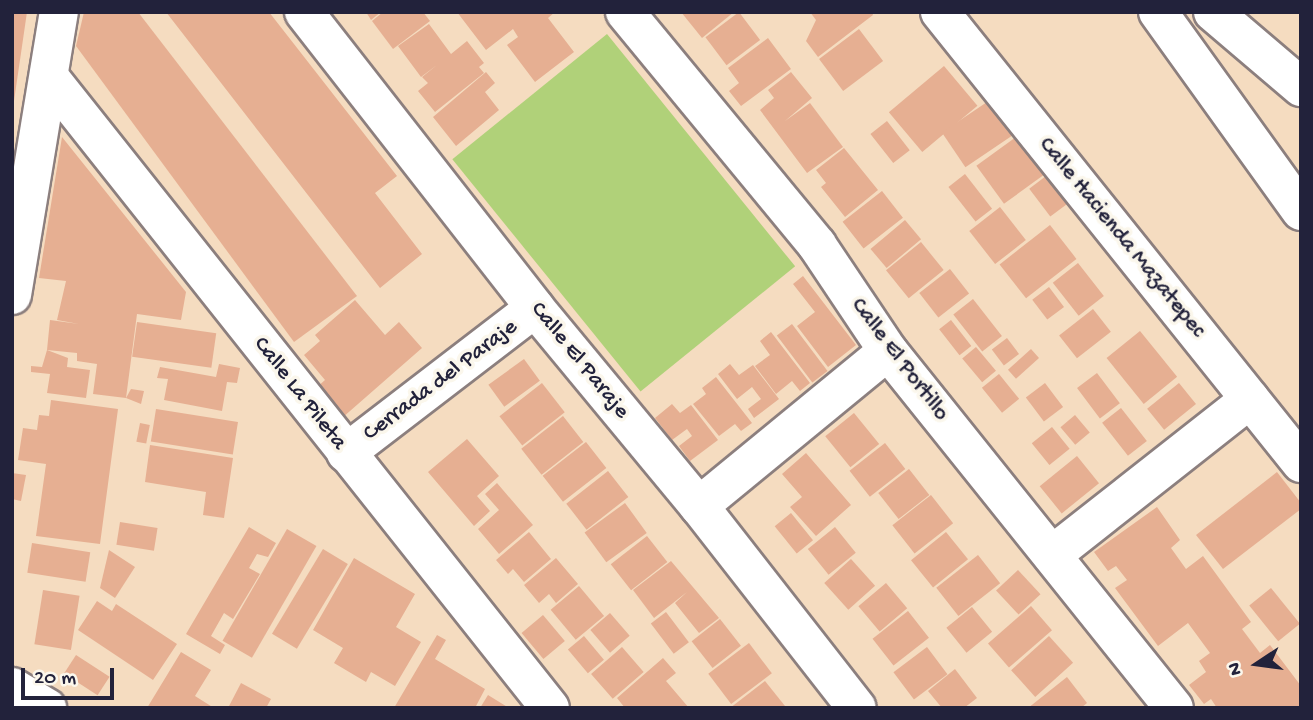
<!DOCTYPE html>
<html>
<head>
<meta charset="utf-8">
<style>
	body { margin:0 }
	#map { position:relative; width:1313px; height:720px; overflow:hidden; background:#f5dcc0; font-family:"Gochi Hand",sans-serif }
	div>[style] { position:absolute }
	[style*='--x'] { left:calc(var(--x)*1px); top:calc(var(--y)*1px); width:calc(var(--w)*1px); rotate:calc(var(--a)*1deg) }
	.green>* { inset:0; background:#b0d179; transform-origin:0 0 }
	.building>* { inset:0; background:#e6af92; transform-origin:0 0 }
	.roads { filter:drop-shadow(2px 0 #8c7f7e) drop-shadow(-2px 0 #8c7f7e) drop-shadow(0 2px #8c7f7e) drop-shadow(0 -2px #8c7f7e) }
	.minor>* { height:38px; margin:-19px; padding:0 19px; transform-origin:19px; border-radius:19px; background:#fff }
	.major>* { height:38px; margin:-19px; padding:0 19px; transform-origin:19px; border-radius:19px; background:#fff }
	.highway>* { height:38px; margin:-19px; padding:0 19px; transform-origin:19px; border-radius:19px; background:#fff }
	span { translate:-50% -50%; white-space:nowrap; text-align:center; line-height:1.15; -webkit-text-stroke:7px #fbf7ec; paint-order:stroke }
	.street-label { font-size:23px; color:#22223b }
	.frame { position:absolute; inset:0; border:14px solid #22223b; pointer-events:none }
	.north { position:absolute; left:1222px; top:629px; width:70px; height:70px; -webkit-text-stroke:5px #fbf7ec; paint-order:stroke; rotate:257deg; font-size:19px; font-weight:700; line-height:28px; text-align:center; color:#22223b }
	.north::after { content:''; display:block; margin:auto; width:24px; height:32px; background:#22223b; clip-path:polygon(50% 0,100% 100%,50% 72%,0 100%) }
	.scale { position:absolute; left:21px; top:668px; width:93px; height:32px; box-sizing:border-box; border:4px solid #22223b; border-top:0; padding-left:9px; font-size:21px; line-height:24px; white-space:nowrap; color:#22223b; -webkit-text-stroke:5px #fbf7ec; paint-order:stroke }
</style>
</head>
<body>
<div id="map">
	<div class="green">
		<i style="left:607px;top:34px;width:299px;height:199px;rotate:51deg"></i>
	</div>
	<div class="building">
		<i style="clip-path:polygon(12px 12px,27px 12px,14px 101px,12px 101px)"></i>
		<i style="clip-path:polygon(84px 12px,138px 12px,357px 296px,294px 342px,76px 46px)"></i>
		<i style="clip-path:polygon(166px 12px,269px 12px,397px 176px,375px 193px,422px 254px,380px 288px)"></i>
		<i style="clip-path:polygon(366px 12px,381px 12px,371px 20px)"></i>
		<i style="clip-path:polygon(383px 12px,423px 12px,430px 21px,393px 49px,372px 21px)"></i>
		<i style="clip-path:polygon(457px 12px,555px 12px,548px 18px,574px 52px,535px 82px,507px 45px,518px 37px,513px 29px,486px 50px)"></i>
		<i style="clip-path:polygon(681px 12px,734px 12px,702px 38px)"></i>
		<i style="left:739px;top:12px;width:35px;height:42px;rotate:53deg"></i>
		<i style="clip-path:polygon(810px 12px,872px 12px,873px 15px,818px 57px,806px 41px,816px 20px)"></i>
		<i style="clip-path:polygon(429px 24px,451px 54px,467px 41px,484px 63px,479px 67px,484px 73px,435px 112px,418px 91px,428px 83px,422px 77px,437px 65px,421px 77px,398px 46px)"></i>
		<i style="left:859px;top:29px;width:40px;height:50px;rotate:53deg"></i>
		<i style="clip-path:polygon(768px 38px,791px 69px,741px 106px,729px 91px,739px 83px,728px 68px)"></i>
		<i style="left:944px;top:66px;width:52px;height:72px;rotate:50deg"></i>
		<i style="clip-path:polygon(486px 72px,495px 83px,485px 92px,499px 110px,456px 146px,433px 117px)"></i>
		<i style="clip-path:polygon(791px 72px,812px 98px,785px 121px,810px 103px,843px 147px,807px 173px,760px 110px,774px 98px,768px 90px)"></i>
		<i style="left:990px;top:100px;width:42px;height:58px;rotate:56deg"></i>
		<i style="left:887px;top:121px;width:37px;height:21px;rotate:52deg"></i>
		<i style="clip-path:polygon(62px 137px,186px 292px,181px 320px,137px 314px,126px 398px,93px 394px,97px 364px,77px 361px,77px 353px,47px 350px,50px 320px,79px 324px,57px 320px,66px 281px,39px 278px)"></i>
		<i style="left:1016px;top:137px;width:47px;height:49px;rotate:54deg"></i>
		<i style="clip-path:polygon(844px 148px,878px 190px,845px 217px,821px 187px,826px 183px,816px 170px)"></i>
		<i style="left:965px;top:174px;width:44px;height:21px;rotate:52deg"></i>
		<i style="left:1046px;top:176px;width:35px;height:21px;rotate:53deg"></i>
		<i style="left:882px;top:191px;width:34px;height:50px;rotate:52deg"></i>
		<i style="left:1000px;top:207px;width:42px;height:39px;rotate:52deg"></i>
		<i style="left:905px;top:220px;width:25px;height:45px;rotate:50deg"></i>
		<i style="left:1050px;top:225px;width:43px;height:64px;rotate:52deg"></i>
		<i style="left:921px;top:242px;width:36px;height:45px;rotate:51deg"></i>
		<i style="left:1078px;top:263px;width:42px;height:32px;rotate:52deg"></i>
		<i style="left:950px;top:269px;width:31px;height:39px;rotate:52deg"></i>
		<i style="clip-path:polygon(803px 276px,856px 345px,828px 367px,797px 326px,815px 312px,793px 284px)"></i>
		<i style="left:1049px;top:287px;width:25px;height:21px;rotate:53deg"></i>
		<i style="left:973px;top:299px;width:47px;height:25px;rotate:52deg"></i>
		<i style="clip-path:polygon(355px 300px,385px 335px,399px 322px,422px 348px,342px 418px,316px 388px,325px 380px,304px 355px,320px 341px,315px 335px)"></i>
		<i style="left:1093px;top:309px;width:29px;height:43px;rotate:52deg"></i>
		<i style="left:951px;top:320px;width:33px;height:15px;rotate:52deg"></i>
		<i style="left:137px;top:322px;width:80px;height:35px;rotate:8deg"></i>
		<i style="left:792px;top:324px;width:59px;height:19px;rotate:53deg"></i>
		<i style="left:1140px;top:331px;width:59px;height:43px;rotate:51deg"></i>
		<i style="clip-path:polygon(771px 332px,810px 383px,800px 391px,792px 381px,776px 394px,755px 366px,770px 355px,760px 341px)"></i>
		<i style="left:1007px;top:338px;width:20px;height:19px;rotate:53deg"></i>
		<i style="left:976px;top:347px;width:31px;height:18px;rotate:50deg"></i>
		<i style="left:1031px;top:349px;width:12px;height:31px;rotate:48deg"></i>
		<i style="clip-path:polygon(47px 350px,68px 358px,67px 367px,90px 370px,86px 398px,47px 393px,50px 374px,31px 372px,31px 366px,42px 367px)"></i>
		<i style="left:524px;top:359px;width:27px;height:44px;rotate:54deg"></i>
		<i style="clip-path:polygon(219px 364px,240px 368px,237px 383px,227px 382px,222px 411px,164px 400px,168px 379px,157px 378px,160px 367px,216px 377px)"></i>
		<i style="clip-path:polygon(730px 364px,739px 375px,753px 365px,779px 399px,754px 418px,748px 409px,761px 399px,752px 387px,737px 399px,718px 374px)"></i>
		<i style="left:1097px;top:373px;width:38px;height:25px;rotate:53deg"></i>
		<i style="left:999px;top:374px;width:32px;height:22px;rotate:51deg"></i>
		<i style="clip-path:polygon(716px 377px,752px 423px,741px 431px,735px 424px,719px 436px,693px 404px,706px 394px,702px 388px)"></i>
		<i style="left:542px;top:383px;width:37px;height:54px;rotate:52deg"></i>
		<i style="left:1045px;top:383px;width:30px;height:24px;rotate:53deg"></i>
		<i style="left:1179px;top:383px;width:27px;height:41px;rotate:51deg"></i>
		<i style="clip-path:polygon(131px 389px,144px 391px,141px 404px,126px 398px)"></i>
		<i style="clip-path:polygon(51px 400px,118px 409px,100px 544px,36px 536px,46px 464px,18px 460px,23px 428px,37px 430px,39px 415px,49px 416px)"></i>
		<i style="clip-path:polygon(672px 404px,680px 413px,691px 405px,718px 440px,690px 461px,679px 446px,692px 436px,687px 429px,672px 440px,655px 418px)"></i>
		<i style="left:1121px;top:408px;width:42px;height:24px;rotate:52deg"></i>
		<i style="left:156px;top:409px;width:83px;height:33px;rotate:9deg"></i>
		<i style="left:854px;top:413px;width:40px;height:37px;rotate:51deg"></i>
		<i style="left:1075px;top:415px;width:23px;height:19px;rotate:50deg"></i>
		<i style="left:563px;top:416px;width:33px;height:53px;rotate:52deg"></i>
		<i style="left:140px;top:423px;width:10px;height:19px;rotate:11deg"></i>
		<i style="left:1052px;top:427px;width:28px;height:26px;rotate:51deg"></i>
		<i style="clip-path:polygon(467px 439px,499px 476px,477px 496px,490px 511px,474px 526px,428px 472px)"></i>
		<i style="left:586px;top:442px;width:33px;height:55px;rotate:52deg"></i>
		<i style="left:885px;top:443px;width:33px;height:45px;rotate:52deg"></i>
		<i style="clip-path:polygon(150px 445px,233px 458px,224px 518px,203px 515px,206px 492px,145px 482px)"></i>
		<i style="clip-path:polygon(806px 453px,851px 505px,816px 536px,790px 507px,802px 497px,782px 474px)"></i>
		<i style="left:1077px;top:456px;width:35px;height:48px;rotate:51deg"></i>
		<i style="left:909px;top:469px;width:33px;height:39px;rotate:52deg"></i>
		<i style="left:608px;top:471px;width:33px;height:53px;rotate:52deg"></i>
		<i style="clip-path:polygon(1277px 472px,1301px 503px,1301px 509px,1223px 569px,1196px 535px)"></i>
		<i style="clip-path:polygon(12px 473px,26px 475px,21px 501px,12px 499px)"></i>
		<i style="clip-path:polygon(497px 483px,533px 525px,499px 554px,478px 529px,499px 510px,485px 494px)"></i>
		<i style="left:931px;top:495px;width:36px;height:49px;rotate:52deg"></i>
		<i style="left:625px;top:503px;width:37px;height:50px;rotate:54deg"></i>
		<i style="clip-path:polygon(1157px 507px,1180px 540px,1171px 548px,1186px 569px,1203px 556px,1251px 622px,1242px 629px,1260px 653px,1270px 645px,1301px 686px,1301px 708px,1217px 708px,1211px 699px,1204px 704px,1189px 685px,1206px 672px,1199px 661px,1210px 653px,1188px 623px,1158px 646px,1115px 588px,1127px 580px,1116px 566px,1108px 571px,1094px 552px)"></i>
		<i style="left:791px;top:513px;width:35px;height:21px;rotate:51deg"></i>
		<i style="left:120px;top:522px;width:38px;height:23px;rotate:9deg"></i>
		<i style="clip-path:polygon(249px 527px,276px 543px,268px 557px,257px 554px,249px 568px,260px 574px,233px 619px,224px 613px,211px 636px,225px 645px,220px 654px,186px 634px)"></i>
		<i style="left:835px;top:527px;width:33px;height:35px;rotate:51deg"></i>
		<i style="left:287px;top:529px;width:34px;height:129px;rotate:30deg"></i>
		<i style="clip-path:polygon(529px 532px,551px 559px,524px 582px,513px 569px,508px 574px,496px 560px)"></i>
		<i style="left:946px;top:532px;width:35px;height:45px;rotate:51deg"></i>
		<i style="left:647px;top:536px;width:33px;height:46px;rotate:52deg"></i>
		<i style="left:32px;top:543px;width:59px;height:30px;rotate:9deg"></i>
		<i style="left:323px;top:549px;width:29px;height:99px;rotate:31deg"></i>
		<i style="clip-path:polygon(109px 550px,135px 567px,115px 598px,100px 588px)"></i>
		<i style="left:978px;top:555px;width:36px;height:53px;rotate:52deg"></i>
		<i style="clip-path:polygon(354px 558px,415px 594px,396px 627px,421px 642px,395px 686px,371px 672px,366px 682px,334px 663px,343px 648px,313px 630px)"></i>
		<i style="clip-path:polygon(556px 558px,578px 584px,556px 603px,549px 594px,539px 603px,524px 585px)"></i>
		<i style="left:851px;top:559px;width:36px;height:36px;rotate:48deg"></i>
		<i style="clip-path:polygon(671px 561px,719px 618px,699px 633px,675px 603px,687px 592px,654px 618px,633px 590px)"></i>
		<i style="left:1018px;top:570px;width:33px;height:30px;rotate:47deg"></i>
		<i style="left:886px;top:583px;width:33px;height:36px;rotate:50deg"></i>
		<i style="left:579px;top:586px;width:39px;height:37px;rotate:50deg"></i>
		<i style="left:1271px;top:588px;width:46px;height:28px;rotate:51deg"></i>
		<i style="left:43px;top:590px;width:37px;height:55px;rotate:9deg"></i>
		<i style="clip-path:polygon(97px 601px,112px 611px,116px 604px,177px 644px,153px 680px,78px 630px)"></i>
		<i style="left:1031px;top:606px;width:32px;height:57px;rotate:49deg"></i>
		<i style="left:972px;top:607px;width:32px;height:33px;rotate:51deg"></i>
		<i style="left:908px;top:611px;width:34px;height:45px;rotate:52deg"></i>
		<i style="left:666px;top:612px;width:38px;height:19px;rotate:53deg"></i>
		<i style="left:610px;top:613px;width:30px;height:26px;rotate:49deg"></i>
		<i style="left:543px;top:615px;width:34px;height:28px;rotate:50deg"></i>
		<i style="left:720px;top:619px;width:34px;height:36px;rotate:52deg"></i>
		<i style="clip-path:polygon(437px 635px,446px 640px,435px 659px,485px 689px,475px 708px,394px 708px)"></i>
		<i style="left:584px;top:636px;width:31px;height:21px;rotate:50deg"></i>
		<i style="left:1049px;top:636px;width:36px;height:51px;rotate:48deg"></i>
		<i style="left:749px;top:643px;width:38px;height:51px;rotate:53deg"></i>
		<i style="left:622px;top:647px;width:33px;height:41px;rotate:49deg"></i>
		<i style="left:927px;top:647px;width:34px;height:42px;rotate:53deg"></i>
		<i style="clip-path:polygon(181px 652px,211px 670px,195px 696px,214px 708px,147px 708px)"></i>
		<i style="left:76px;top:655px;width:40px;height:22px;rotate:33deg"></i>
		<i style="clip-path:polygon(663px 658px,676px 673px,666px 681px,689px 708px,625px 708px,617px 698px)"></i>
		<i style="clip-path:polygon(955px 669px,977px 698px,964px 708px,942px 708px,928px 691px)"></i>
		<i style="clip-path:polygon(1067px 677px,1087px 703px,1081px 708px,1028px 708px)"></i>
		<i style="clip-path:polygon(765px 681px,785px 706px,730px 708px)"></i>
		<i style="clip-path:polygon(241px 683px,271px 699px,266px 708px,228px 708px)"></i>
		<i style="clip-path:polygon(488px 695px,509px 708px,480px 708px)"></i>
	</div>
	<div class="roads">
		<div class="minor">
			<i style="--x:304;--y:12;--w:375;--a:52"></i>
			<i style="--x:535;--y:308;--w:257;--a:50.4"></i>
			<i style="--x:699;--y:506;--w:256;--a:52"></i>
			<i style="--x:625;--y:12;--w:302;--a:50.5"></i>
			<i style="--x:817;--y:245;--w:128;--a:56.2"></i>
			<i style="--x:888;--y:351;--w:457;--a:51.3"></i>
			<i style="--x:940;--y:12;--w:578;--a:51.32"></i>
			<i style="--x:50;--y:78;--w:804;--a:51.56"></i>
			<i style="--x:12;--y:295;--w:287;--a:-80.6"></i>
			<i style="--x:346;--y:453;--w:238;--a:-37.5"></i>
			<i style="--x:699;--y:506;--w:244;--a:-39.4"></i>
			<i style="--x:1052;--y:555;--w:252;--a:-38.2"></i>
			<i style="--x:12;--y:687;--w:41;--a:31"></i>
		</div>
		<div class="major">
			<i style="--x:1158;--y:12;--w:245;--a:54.3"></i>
		</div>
		<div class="highway">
			<i style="--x:1213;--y:12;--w:116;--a:40.4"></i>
		</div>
	</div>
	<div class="street-label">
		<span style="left:1121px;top:238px;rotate:51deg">Calle Hacienda Mazatepec</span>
		<span style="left:899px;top:360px;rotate:53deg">Calle El Portillo</span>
		<span style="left:579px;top:361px;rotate:51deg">Calle El Paraje</span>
		<span style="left:441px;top:381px;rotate:-37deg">Cerrada del Paraje</span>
		<span style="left:299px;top:394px;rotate:52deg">Calle La Pileta</span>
	</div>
	<div class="frame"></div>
	<div class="north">N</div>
	<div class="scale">20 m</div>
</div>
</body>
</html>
